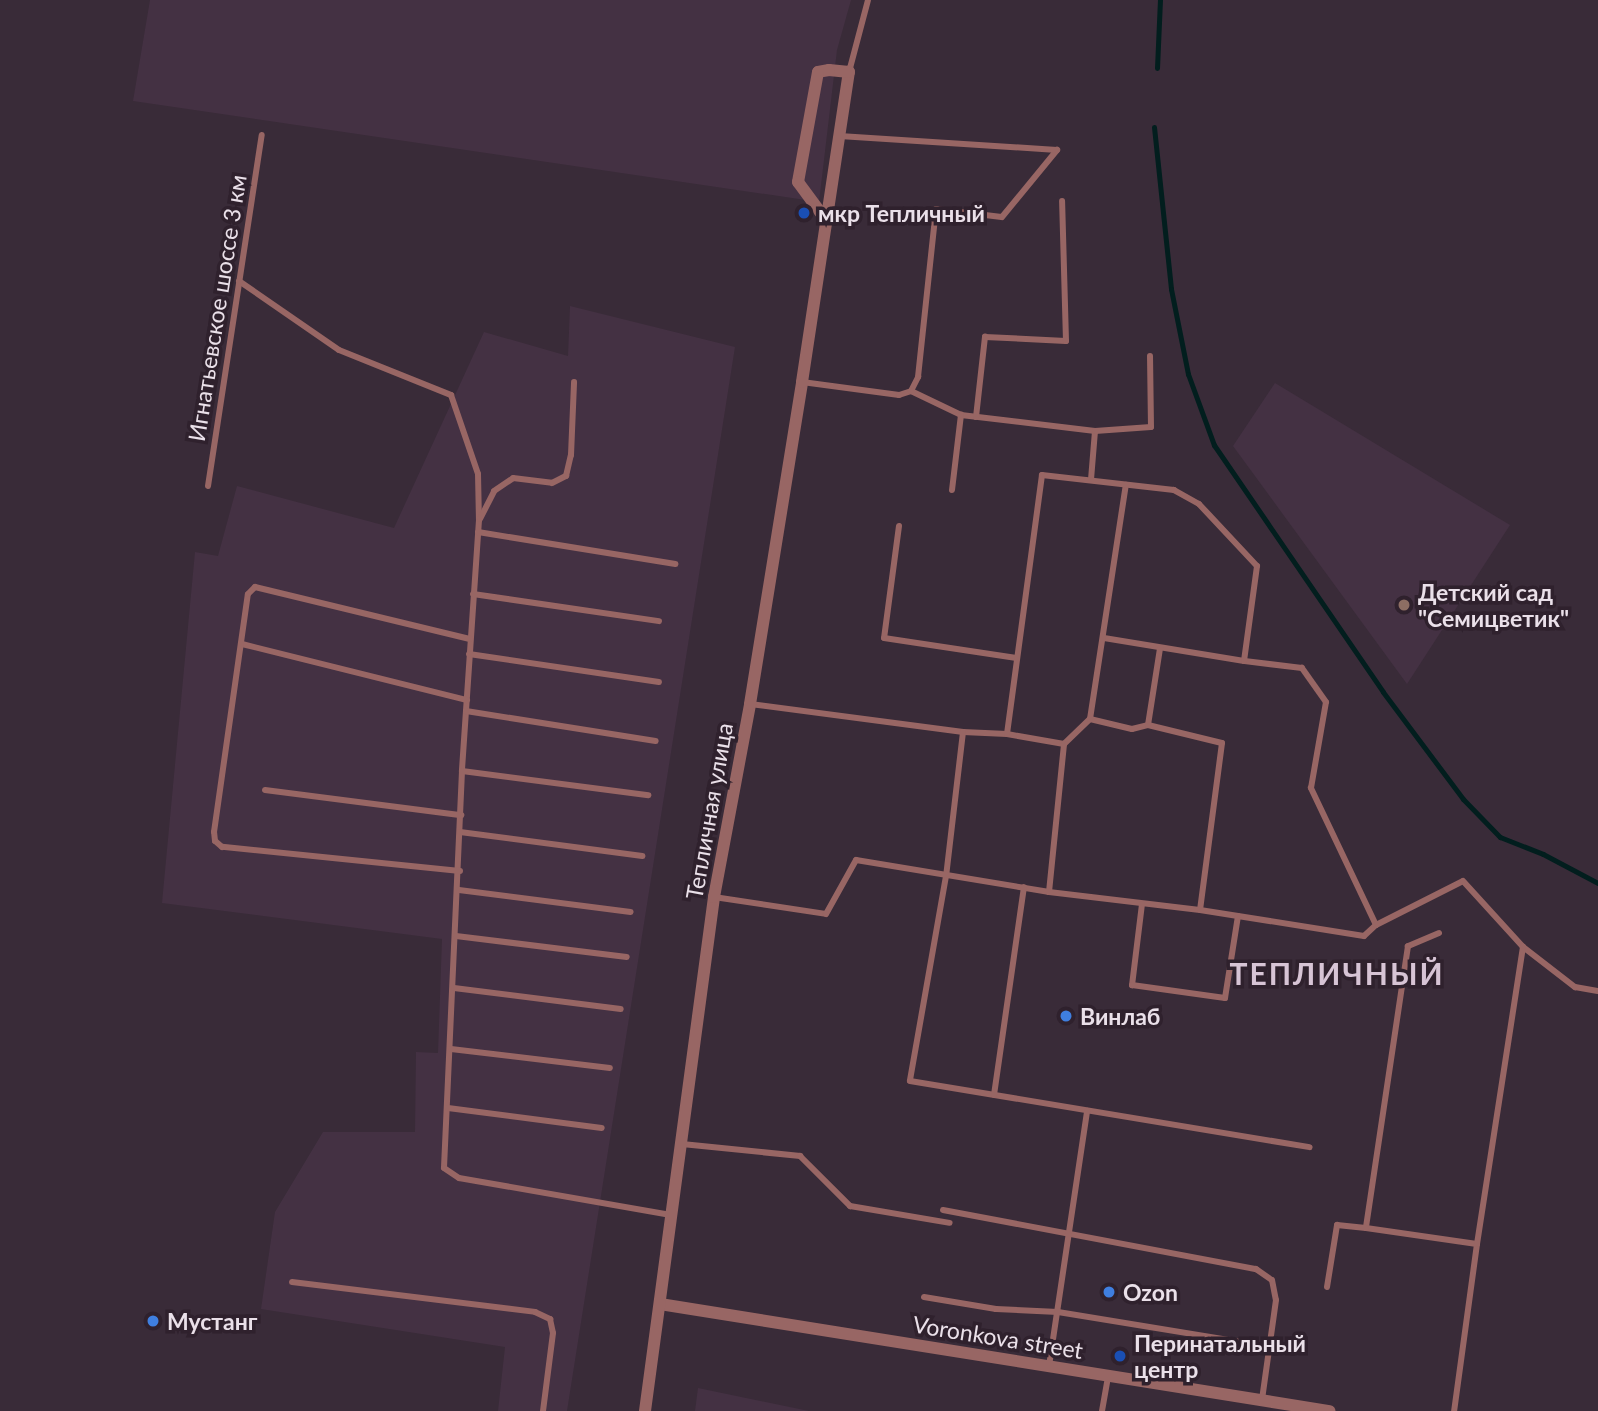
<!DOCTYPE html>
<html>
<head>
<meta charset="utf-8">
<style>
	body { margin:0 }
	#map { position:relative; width:1598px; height:1411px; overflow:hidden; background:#392b38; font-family:Lato,sans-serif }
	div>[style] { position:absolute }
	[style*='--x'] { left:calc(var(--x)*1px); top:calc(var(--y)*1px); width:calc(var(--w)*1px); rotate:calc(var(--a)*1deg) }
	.built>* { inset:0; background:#443143 }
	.stream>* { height:5px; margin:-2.5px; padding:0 2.5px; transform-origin:2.5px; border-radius:2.5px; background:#021e1e }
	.lane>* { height:6px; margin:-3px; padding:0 3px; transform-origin:3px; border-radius:3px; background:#986664 }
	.street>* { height:12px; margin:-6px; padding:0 6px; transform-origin:6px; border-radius:6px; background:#986664 }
	.dots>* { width:19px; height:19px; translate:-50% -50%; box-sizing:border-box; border:4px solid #2f212d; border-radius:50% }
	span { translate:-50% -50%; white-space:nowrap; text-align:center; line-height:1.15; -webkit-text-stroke:7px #2f212d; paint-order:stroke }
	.poi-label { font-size:23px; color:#eae0e9; font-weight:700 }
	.left { translate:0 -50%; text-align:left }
	.street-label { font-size:23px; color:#eae0e9 }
	.district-label { font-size:30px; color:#d7c4d5; font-weight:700; letter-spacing:2px }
</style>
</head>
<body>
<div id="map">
	<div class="built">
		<i style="clip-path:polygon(150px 0,851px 0,837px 50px,819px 202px,133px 101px)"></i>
		<i style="clip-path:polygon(570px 306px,735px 347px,567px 1411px,498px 1411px,505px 1347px,261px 1309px,275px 1212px,323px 1132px,415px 1132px,416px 1052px,438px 1053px,442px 939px,162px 903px,195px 552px,218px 556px,237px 486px,394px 528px,484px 332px,568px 356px)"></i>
		<i style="clip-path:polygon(1275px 383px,1510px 525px,1407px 684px,1233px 446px)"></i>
		<i style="clip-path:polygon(698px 1388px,809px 1411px,695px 1411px)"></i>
	</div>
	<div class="stream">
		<i style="--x:1157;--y:68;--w:68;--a:-87.5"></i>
		<i style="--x:1154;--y:127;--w:163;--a:84"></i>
		<i style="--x:1171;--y:289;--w:87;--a:78.7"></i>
		<i style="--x:1188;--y:374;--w:76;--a:69.9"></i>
		<i style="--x:1214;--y:445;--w:299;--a:55.6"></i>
		<i style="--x:1383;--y:692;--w:134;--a:53.2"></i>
		<i style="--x:1463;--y:799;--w:53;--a:45.8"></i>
		<i style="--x:1500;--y:837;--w:46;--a:21.6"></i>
		<i style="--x:1543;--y:854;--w:62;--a:27.8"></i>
	</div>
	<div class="lane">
		<i style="--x:849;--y:72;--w:74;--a:-75.2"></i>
		<i style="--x:239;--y:281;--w:121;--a:34.6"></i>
		<i style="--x:339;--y:350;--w:121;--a:21.9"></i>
		<i style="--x:451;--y:395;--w:83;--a:71.1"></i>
		<i style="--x:478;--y:474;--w:46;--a:88.8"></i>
		<i style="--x:479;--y:520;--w:252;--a:93.9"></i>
		<i style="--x:462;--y:771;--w:397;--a:92.6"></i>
		<i style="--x:444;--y:1168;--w:18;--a:34"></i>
		<i style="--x:459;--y:1178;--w:215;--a:9.9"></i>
		<i style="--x:802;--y:382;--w:98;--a:7.6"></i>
		<i style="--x:899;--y:395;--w:13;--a:-18"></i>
		<i style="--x:911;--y:391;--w:16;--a:-63"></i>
		<i style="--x:918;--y:377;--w:169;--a:-83.9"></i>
		<i style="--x:936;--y:209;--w:66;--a:6.9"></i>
		<i style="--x:1002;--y:217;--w:87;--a:-50.6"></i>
		<i style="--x:1057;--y:150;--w:218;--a:-176.3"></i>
		<i style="--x:911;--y:391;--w:55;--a:25.6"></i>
		<i style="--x:961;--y:415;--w:135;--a:6.8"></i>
		<i style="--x:1095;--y:431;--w:49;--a:94.7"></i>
		<i style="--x:976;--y:417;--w:81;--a:-83.6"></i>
		<i style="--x:985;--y:337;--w:81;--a:2.8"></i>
		<i style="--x:1066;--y:341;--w:140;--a:-91.6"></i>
		<i style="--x:1095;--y:431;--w:56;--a:-4.1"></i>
		<i style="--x:1151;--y:427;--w:71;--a:-90.8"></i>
		<i style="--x:208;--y:486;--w:355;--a:-81.3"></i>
		<i style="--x:952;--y:490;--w:76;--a:-83.2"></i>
		<i style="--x:480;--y:519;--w:31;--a:-63"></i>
		<i style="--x:494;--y:491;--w:23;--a:-34"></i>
		<i style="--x:513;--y:478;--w:39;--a:7"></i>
		<i style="--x:552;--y:483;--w:16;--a:-27"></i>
		<i style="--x:566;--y:476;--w:22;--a:-77"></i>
		<i style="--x:571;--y:455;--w:73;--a:-87.6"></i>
		<i style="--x:899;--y:526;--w:113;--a:97.6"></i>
		<i style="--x:884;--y:638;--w:134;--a:8.6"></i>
		<i style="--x:478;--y:532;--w:200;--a:9.2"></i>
		<i style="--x:473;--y:594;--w:188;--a:8.3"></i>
		<i style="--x:1104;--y:638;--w:142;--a:9.3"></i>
		<i style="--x:242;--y:644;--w:232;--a:14"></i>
		<i style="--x:469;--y:654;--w:192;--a:8.4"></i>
		<i style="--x:750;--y:704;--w:215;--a:7.5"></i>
		<i style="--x:963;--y:732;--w:44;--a:2.6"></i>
		<i style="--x:1007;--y:734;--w:58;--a:10"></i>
		<i style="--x:1064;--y:744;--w:36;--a:-44"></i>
		<i style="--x:1090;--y:719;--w:43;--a:13.4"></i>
		<i style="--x:1132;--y:729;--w:16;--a:-14"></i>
		<i style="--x:1148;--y:725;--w:76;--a:13.7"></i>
		<i style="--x:1222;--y:743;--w:168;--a:97.5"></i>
		<i style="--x:466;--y:711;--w:192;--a:9"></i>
		<i style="--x:1090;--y:719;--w:237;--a:-81.3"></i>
		<i style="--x:1148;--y:725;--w:78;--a:-81.1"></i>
		<i style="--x:963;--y:732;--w:145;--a:96.7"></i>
		<i style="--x:946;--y:876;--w:208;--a:100"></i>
		<i style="--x:910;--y:1081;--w:405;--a:9.4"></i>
		<i style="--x:462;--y:771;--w:188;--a:7.4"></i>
		<i style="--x:265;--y:790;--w:198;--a:7.3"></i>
		<i style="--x:460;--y:832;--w:184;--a:7.5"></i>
		<i style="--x:460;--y:871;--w:239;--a:-174.2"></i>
		<i style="--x:222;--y:847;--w:9;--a:-139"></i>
		<i style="--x:215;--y:841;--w:9;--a:-96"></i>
		<i style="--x:214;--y:832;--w:240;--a:-81.9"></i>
		<i style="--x:248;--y:594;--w:10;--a:-45"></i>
		<i style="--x:255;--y:587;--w:221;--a:13.6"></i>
		<i style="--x:459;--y:890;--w:173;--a:7.3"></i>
		<i style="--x:1049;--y:892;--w:149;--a:-84.2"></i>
		<i style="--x:714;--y:897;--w:113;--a:8.6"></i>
		<i style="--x:826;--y:914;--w:62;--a:-60.9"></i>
		<i style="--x:856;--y:860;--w:196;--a:9.4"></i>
		<i style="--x:1049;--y:892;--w:152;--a:6.8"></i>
		<i style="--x:1200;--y:910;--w:166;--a:9"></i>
		<i style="--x:1364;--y:936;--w:16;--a:-43"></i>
		<i style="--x:1376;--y:925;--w:152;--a:-115.4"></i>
		<i style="--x:1311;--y:788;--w:87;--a:-80.1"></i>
		<i style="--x:1326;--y:702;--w:42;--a:-125.2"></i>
		<i style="--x:1302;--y:668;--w:58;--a:-173.1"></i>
		<i style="--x:1244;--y:661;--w:96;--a:-82.2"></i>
		<i style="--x:1257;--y:566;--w:85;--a:-133.1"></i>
		<i style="--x:1199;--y:504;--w:29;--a:-151"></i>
		<i style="--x:1174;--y:490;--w:133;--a:-173.5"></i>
		<i style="--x:1042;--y:475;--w:261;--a:97.7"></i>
		<i style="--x:1142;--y:904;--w:82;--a:97"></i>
		<i style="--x:1132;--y:985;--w:94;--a:8"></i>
		<i style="--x:1225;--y:998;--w:83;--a:-81"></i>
		<i style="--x:1376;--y:925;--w:97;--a:-26.8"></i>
		<i style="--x:1463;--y:881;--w:89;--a:47.7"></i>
		<i style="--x:1523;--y:947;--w:66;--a:37.6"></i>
		<i style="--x:1575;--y:987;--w:23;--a:10"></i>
		<i style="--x:1439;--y:933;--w:34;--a:157"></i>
		<i style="--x:1408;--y:946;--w:285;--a:98.5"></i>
		<i style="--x:1366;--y:1228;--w:112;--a:8.2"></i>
		<i style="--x:1477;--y:1244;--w:169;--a:97.8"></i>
		<i style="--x:456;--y:936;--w:172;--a:7"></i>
		<i style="--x:454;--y:988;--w:168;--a:7.2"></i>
		<i style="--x:451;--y:1049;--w:160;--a:6.8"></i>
		<i style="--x:994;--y:1095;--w:210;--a:-81.8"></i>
		<i style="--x:448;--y:1108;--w:155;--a:7.4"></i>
		<i style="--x:682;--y:1144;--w:119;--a:5.8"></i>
		<i style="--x:800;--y:1156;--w:71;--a:45"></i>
		<i style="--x:850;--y:1206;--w:101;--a:9.6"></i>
		<i style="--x:943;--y:1210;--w:319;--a:10.7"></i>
		<i style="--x:1256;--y:1269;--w:19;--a:35"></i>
		<i style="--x:1272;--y:1280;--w:20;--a:79"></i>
		<i style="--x:1276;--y:1300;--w:101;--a:98"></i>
		<i style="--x:1477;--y:1244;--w:301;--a:-81.2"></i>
		<i style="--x:292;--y:1282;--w:245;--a:7"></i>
		<i style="--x:535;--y:1312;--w:17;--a:25"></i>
		<i style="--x:550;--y:1319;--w:14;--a:78"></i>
		<i style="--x:553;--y:1333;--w:79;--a:97.3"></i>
		<i style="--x:1327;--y:1287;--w:63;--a:-80.8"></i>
		<i style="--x:1337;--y:1225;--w:29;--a:6"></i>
		<i style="--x:924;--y:1297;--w:73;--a:9.5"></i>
		<i style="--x:996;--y:1309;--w:62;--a:2.8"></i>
		<i style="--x:1058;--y:1312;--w:216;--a:9.3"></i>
		<i style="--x:1049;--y:1366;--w:258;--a:-81.5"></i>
		<i style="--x:1102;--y:1411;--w:36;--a:-80"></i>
	</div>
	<div class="street">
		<i style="--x:660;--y:1304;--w:678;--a:9.09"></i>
		<i style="--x:645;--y:1411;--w:519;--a:-82.35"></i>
		<i style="--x:714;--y:897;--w:196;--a:-79.4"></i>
		<i style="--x:750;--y:704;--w:326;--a:-80.8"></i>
		<i style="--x:802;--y:382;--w:314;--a:-81.4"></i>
		<i style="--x:849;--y:72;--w:20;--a:-174"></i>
		<i style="--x:829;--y:70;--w:11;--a:170"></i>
		<i style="--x:818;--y:72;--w:112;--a:100.3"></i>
		<i style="--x:798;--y:182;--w:47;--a:53.6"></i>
	</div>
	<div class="dots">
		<i style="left:804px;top:213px;background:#1a4fb4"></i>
		<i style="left:1404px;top:605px;background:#8d6e63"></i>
		<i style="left:1066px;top:1016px;background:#3f7fe0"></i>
		<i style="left:1109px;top:1292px;background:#3f7fe0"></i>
		<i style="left:153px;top:1321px;background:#3f7fe0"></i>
		<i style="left:1120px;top:1356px;background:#1a4fb4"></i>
	</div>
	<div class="poi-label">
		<span class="left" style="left:818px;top:213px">мкр Тепличный</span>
		<span class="left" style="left:1418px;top:605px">Детский сад<br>"Семицветик"</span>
		<span class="left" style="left:1080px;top:1016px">Винлаб</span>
		<span class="left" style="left:1123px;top:1292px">Ozon</span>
		<span class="left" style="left:167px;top:1321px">Мустанг</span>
		<span class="left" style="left:1134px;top:1356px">Перинатальный<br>центр</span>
	</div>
	<div class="street-label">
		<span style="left:217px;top:308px;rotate:-81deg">Игнатьевское шоссе 3 км</span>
		<span style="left:709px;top:811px;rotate:-80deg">Тепличная улица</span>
		<span style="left:998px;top:1337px;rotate:9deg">Voronkova street</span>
	</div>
	<div class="district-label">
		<span style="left:1337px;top:973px">ТЕПЛИЧНЫЙ</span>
	</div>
</div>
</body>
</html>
